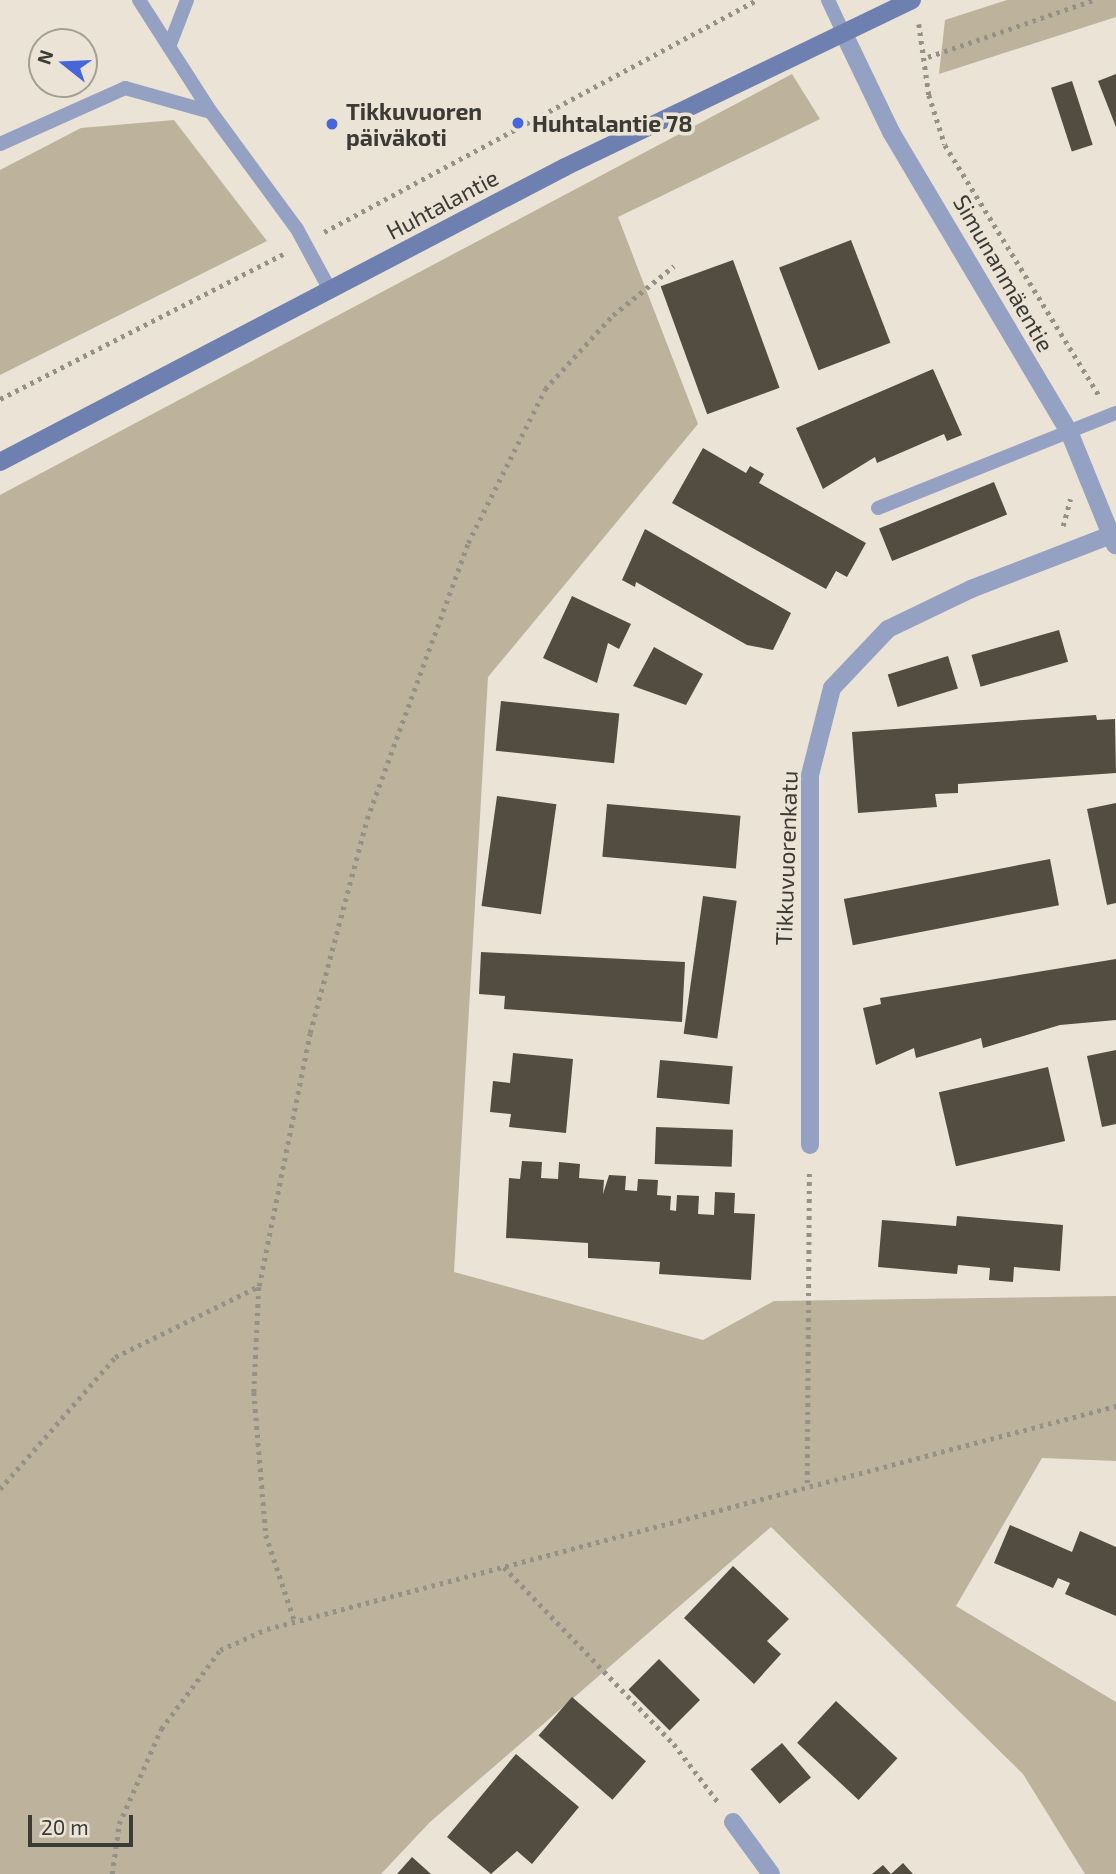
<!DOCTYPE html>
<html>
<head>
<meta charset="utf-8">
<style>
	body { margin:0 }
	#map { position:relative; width:1116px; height:1874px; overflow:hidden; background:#eae3d6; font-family:"Exo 2",sans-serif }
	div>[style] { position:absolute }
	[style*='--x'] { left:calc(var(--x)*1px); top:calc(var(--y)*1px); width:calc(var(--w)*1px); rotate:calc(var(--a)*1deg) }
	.green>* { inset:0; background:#bdb29c }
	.building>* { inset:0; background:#524c41; transform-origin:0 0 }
	.path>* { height:4.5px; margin-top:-2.25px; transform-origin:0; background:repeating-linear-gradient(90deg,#959187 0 3.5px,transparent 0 8.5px) }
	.lane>* { height:14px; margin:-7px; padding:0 7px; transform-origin:7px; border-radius:7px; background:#94a1c2 }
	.street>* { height:18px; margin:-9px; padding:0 9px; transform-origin:9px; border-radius:9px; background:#94a1c2 }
	.secondary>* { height:18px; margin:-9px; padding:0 9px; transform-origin:9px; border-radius:9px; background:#6e80b0 }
	.dots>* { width:19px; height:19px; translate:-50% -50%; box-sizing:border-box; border:4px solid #eae3d6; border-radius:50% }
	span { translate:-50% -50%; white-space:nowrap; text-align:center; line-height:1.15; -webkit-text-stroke:7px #eae3d6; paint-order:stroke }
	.poi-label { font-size:23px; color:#3c3a34; font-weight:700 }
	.left { translate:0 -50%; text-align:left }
	.street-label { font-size:23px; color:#3c3a34 }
	.north { position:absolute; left:28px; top:28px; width:70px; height:70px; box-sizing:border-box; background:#eae3d6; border:2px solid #a49f95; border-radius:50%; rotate:288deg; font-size:19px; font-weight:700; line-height:28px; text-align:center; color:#3c3a34 }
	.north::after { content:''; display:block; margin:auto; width:24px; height:32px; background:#4666da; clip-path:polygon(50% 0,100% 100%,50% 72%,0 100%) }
	.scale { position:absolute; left:28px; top:1815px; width:105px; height:32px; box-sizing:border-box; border:4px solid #3c3a34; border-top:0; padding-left:9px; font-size:21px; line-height:24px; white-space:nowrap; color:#3c3a34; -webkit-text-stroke:5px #eae3d6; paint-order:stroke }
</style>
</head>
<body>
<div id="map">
	<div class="green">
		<i style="clip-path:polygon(1007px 0,1116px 0,1116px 17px,939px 74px,945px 20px)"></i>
		<i style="clip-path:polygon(792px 74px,820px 119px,618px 217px,698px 424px,488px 677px,454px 1272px,703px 1340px,774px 1301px,1116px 1296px,1116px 1461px,1042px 1458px,956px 1606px,1116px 1702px,1116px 1874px,1085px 1874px,1023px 1774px,771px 1527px,430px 1822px,381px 1874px,0 1874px,0 495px)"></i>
		<i style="clip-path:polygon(174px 120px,267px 241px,0 375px,0 170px,81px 128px)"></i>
	</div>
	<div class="building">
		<i style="clip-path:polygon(1116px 74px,1116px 127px,1098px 81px)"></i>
		<i style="left:1072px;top:81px;width:67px;height:22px;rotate:72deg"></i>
		<i style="left:851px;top:240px;width:110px;height:77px;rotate:69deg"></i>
		<i style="left:733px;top:260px;width:136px;height:77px;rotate:70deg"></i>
		<i style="clip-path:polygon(933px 369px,962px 435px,947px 441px,944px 434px,877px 463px,875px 457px,823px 489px,796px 428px)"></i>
		<i style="clip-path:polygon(703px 448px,746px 473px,750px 466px,764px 474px,759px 483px,866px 543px,847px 577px,836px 571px,826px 589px,672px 503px)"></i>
		<i style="left:994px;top:482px;width:35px;height:124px;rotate:68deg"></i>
		<i style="clip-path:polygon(645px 529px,791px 613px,773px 650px,747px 645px,636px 582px,635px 587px,622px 580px)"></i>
		<i style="clip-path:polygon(572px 596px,631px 624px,619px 649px,608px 643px,597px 683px,543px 658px)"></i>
		<i style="left:1059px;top:630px;width:33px;height:91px;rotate:74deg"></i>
		<i style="clip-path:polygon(654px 647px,703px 674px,686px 705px,633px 686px)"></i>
		<i style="left:948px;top:656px;width:34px;height:63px;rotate:73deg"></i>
		<i style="left:501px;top:701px;width:119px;height:50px;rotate:6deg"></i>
		<i style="clip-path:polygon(1096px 715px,1097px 720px,1115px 719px,1116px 773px,958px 784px,958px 793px,935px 794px,937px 807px,858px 813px,852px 732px)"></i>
		<i style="left:497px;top:796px;width:60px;height:111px;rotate:8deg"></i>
		<i style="clip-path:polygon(1116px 803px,1116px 903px,1107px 905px,1087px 809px)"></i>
		<i style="left:607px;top:804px;width:134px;height:53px;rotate:5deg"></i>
		<i style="left:1050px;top:859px;width:47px;height:210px;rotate:79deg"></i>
		<i style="left:703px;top:896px;width:34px;height:139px;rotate:8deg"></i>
		<i style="clip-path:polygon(481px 952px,685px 962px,682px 1022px,504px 1009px,505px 996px,479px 994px)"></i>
		<i style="clip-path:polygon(1116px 959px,1116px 1020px,1060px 1025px,983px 1048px,981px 1038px,916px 1058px,914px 1048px,876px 1065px,863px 1008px,881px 1004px,880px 998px)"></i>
		<i style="clip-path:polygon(1116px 1050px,1116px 1124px,1102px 1127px,1087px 1056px)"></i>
		<i style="clip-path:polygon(513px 1053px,573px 1059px,566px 1133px,509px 1127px,511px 1114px,490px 1112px,493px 1081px,510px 1083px)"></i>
		<i style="left:660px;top:1060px;width:73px;height:38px;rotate:5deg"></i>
		<i style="left:1048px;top:1067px;width:76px;height:112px;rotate:77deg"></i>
		<i style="left:656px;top:1127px;width:77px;height:37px;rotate:2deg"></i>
		<i style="clip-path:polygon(522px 1161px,542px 1162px,541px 1178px,558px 1179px,559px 1162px,580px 1164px,579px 1178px,604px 1180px,603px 1194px,609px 1175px,626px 1176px,625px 1190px,637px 1191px,638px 1179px,658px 1180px,657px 1195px,671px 1196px,670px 1210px,676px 1211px,677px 1195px,699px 1196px,698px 1214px,714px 1215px,715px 1192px,735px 1193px,734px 1213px,755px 1214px,751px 1280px,659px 1274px,660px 1262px,588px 1258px,588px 1243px,506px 1238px,509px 1178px,520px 1179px)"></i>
		<i style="clip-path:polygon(957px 1216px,1063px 1225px,1060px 1271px,1014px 1267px,1013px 1282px,989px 1280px,990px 1268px,958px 1265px,957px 1274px,878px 1267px,882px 1220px,956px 1226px)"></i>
		<i style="clip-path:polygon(1010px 1525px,1072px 1552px,1080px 1531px,1116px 1547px,1116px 1616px,1065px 1594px,1070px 1583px,1058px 1578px,1053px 1588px,994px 1563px)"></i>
		<i style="clip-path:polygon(733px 1566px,789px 1619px,767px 1641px,781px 1654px,754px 1684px,684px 1618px)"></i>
		<i style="left:659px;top:1659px;width:58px;height:43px;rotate:45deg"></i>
		<i style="left:572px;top:1697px;width:98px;height:51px;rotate:41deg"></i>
		<i style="left:836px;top:1701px;width:84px;height:57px;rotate:43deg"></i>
		<i style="left:782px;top:1743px;width:45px;height:41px;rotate:50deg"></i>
		<i style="clip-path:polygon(516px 1754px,579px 1807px,532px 1864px,517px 1851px,491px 1874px,447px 1837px)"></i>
		<i style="clip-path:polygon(412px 1857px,431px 1874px,397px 1874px)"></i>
		<i style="clip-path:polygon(903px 1863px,913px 1874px,891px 1874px)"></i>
		<i style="clip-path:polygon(883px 1865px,891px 1874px,872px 1874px)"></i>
	</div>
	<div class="path">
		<i style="--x:919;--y:24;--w:72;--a:82"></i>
		<i style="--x:929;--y:95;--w:52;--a:72.3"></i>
		<i style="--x:945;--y:145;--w:294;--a:58.4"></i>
		<i style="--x:928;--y:57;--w:176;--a:-19"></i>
		<i style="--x:324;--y:232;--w:491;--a:-28.2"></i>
		<i style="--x:0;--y:399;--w:318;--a:-27.1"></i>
		<i style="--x:1063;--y:526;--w:28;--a:-75"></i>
		<i style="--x:259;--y:1287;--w:105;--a:92.7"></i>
		<i style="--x:254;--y:1392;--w:144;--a:85.2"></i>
		<i style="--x:266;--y:1535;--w:92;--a:71.6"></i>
		<i style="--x:807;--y:1483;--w:312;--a:-89.6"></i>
		<i style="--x:0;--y:1489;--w:175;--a:-48.9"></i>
		<i style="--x:115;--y:1357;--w:161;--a:-26.2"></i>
		<i style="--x:259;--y:1286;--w:258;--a:-78.6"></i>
		<i style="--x:310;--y:1033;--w:221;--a:-75.1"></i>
		<i style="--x:367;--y:819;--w:294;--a:-69.9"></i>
		<i style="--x:468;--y:543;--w:172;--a:-63.4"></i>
		<i style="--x:545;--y:389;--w:100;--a:-47.4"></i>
		<i style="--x:613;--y:315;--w:78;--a:-38.8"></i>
		<i style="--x:504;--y:1567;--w:245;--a:46.2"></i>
		<i style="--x:674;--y:1744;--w:73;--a:52.8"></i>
		<i style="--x:112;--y:1874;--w:50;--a:-82"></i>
		<i style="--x:119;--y:1824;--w:104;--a:-66.1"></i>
		<i style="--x:161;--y:1729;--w:99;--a:-53.2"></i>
		<i style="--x:220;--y:1650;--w:51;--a:-24.1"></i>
		<i style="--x:267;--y:1629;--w:878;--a:-14.72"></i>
	</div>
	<div class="lane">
		<i style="--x:139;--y:0;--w:133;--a:57.3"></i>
		<i style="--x:828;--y:0;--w:33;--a:65"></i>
		<i style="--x:169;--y:47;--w:50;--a:-69"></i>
		<i style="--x:0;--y:144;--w:137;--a:-24.1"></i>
		<i style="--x:125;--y:88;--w:89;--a:15.6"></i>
		<i style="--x:211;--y:112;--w:145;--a:53.7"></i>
		<i style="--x:297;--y:229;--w:69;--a:61.6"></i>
		<i style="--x:878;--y:508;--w:256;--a:-21.8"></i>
	</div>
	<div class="street">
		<i style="--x:842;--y:30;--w:113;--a:64.3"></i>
		<i style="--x:891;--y:132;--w:351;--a:59.3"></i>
		<i style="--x:1070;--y:434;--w:120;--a:67.9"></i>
		<i style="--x:810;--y:1145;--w:370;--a:-90"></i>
		<i style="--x:810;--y:775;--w:90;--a:-75.8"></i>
		<i style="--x:832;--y:688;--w:81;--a:-46.5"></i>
		<i style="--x:888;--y:629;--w:92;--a:-25.7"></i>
		<i style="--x:971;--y:589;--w:150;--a:-21.1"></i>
		<i style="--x:733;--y:1822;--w:64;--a:53.8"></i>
	</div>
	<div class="secondary">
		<i style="--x:0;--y:462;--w:637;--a:-27.57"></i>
		<i style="--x:565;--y:167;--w:385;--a:-25.7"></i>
	</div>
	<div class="dots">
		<i style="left:518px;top:123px;background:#4666da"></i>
		<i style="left:332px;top:124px;background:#4666da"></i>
	</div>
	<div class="poi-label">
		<span class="left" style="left:346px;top:124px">Tikkuvuoren<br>päiväkoti</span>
		<span class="left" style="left:532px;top:123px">Huhtalantie 78</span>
	</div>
	<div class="street-label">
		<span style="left:442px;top:204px;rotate:-28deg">Huhtalantie</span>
		<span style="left:1004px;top:273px;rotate:60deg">Simunanmäentie</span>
		<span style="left:786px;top:858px;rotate:-88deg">Tikkuvuorenkatu</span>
	</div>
	<div class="north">N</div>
	<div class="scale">20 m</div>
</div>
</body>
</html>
